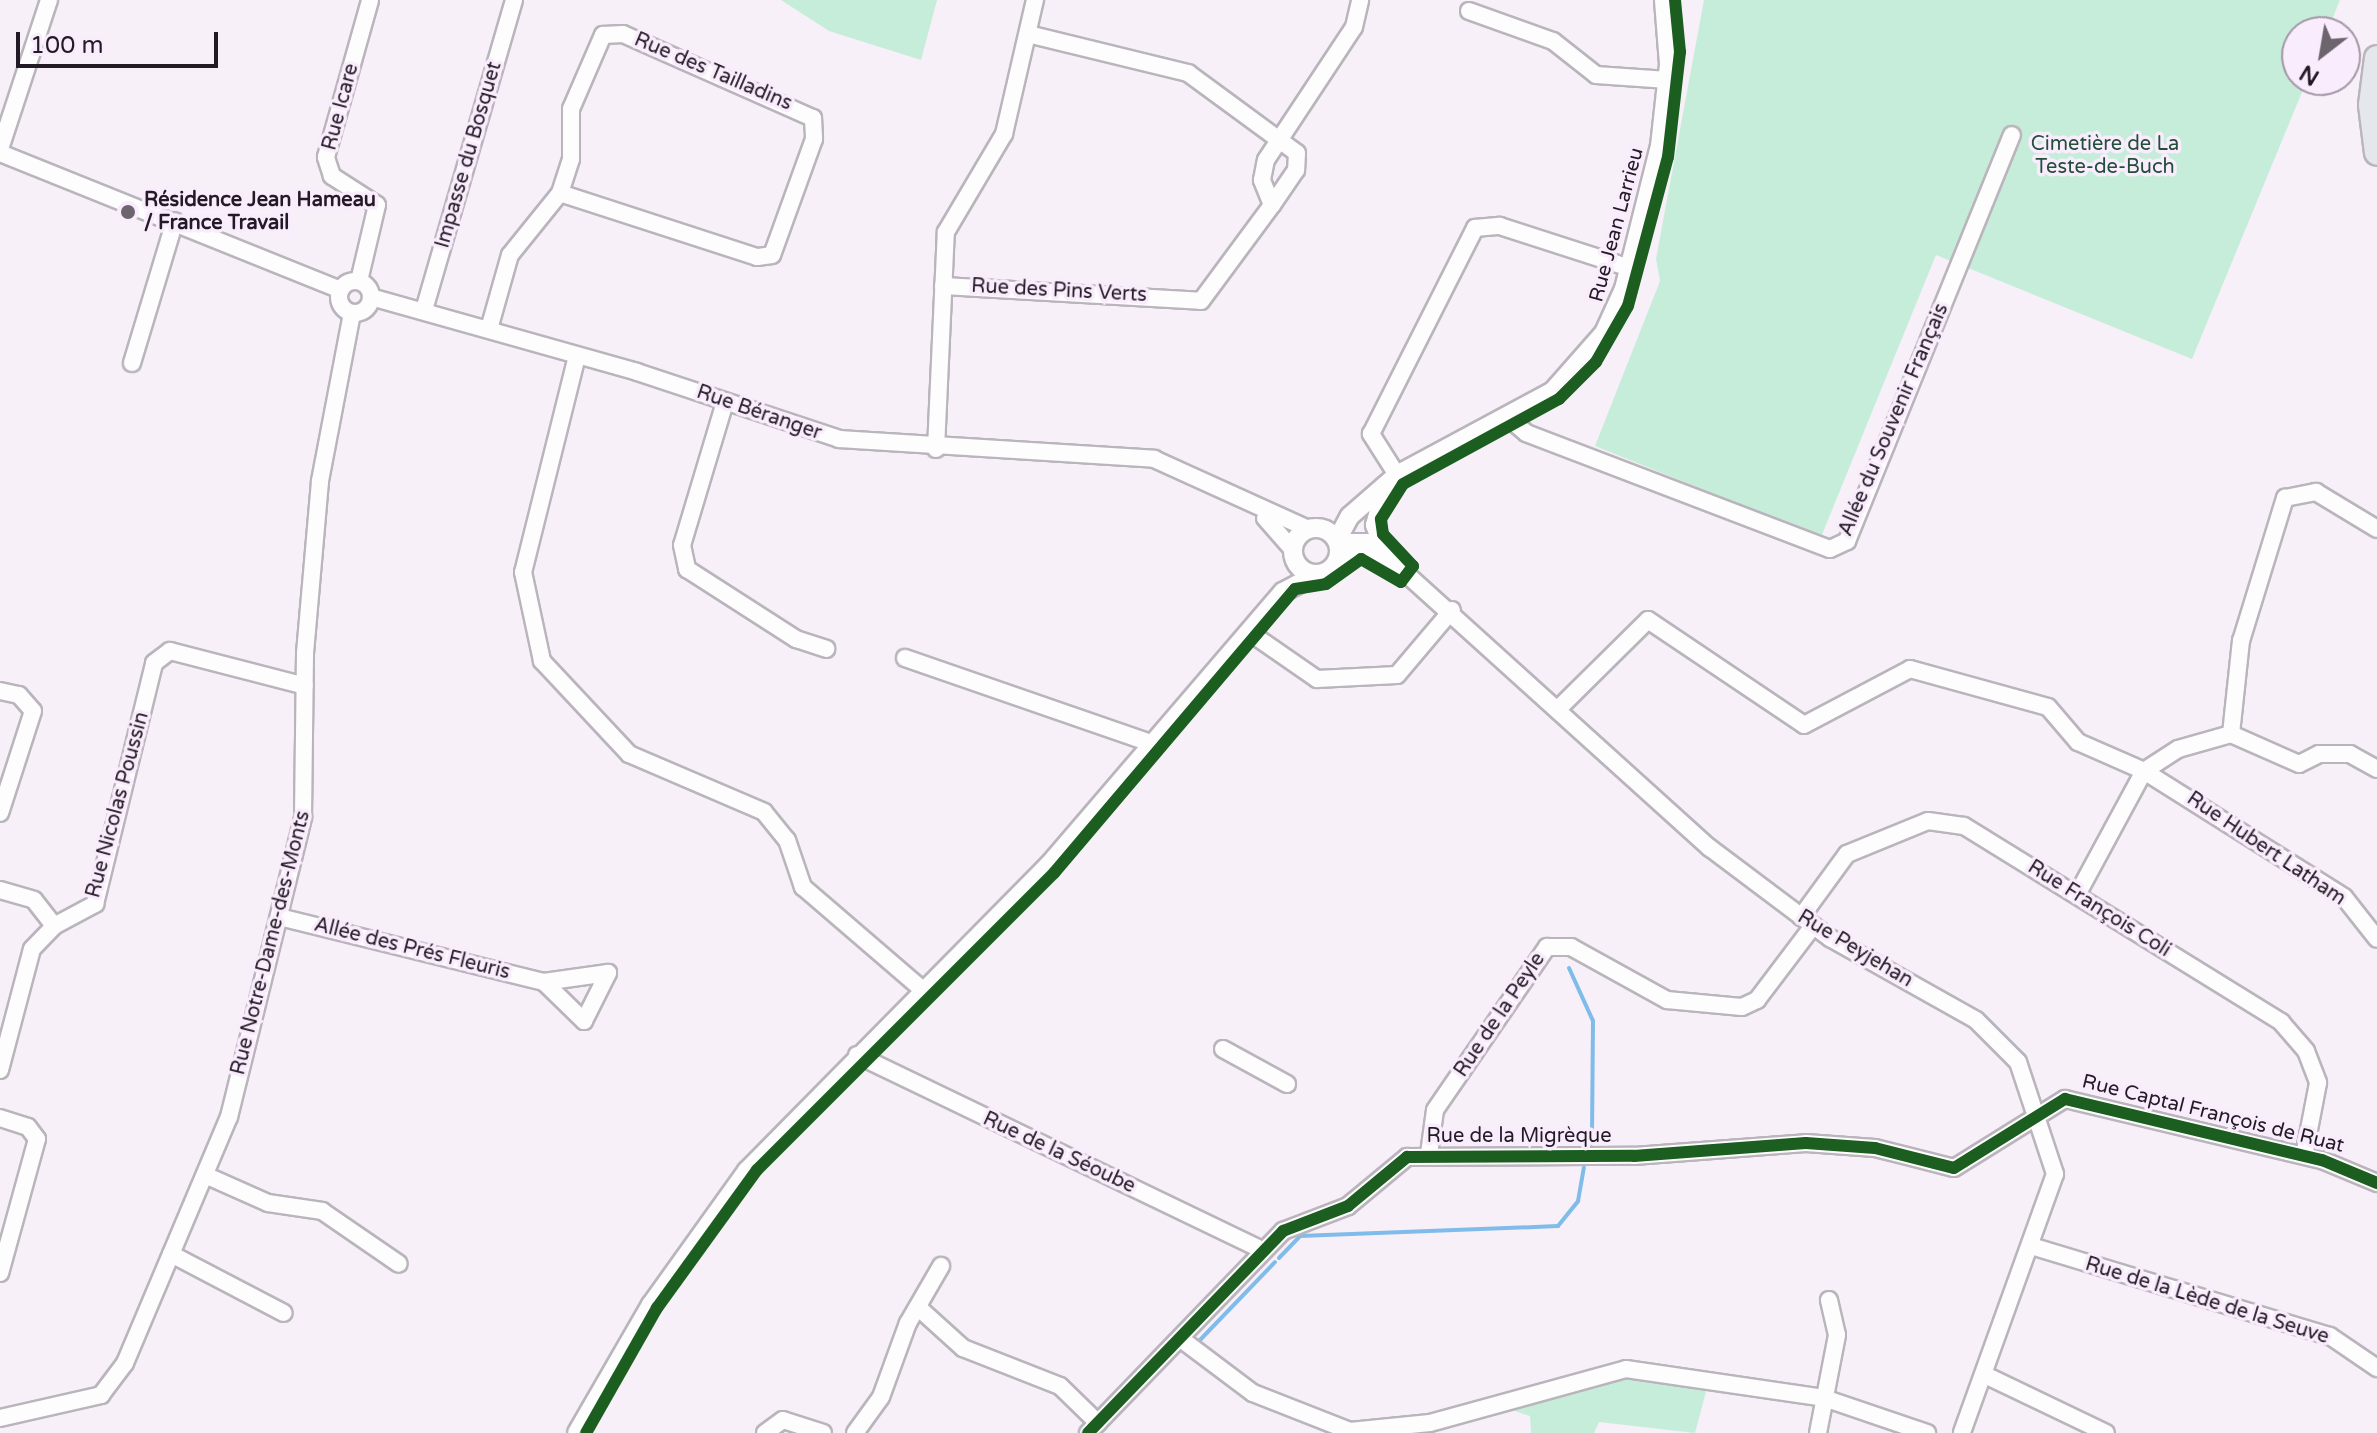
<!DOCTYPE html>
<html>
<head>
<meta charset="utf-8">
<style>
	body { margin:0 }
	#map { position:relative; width:2377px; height:1433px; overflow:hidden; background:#f7f0f8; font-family:"Varela Round",sans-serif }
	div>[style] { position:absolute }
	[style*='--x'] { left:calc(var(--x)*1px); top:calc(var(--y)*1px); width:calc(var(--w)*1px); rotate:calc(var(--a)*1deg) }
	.green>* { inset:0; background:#c6edda }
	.stream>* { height:4px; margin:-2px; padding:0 2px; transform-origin:2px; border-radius:2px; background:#7fbce9 }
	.roads { filter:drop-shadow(2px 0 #bab4bc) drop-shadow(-2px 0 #bab4bc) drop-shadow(0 2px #bab4bc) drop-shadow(0 -2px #bab4bc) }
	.minor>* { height:16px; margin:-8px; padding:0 8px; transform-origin:8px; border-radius:8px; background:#fefdfe }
	.minor>.ring { margin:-8px; padding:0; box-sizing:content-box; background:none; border:16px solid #fefdfe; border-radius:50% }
	.tertiary>* { height:18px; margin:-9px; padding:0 9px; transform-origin:9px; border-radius:9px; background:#fefdfe }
	.tertiary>.ring { margin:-9px; padding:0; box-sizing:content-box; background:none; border:18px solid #fefdfe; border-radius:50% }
	.primary>* { height:24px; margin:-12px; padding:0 12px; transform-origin:12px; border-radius:12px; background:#e4e8ed }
	.cycleway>* { height:12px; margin:-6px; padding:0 6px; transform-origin:6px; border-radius:6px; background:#1b5e20 }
	.dots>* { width:22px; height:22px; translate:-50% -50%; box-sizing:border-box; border:4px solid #f9ecfc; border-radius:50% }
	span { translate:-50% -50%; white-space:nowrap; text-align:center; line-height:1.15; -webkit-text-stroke:7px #f9ecfc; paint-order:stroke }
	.street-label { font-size:20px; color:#221a24 }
	.park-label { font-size:20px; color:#234e39 }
	.poi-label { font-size:20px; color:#221a24; font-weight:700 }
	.left { translate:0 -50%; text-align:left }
	.north { position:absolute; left:2281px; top:16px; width:80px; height:80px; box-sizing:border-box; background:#f9ecfc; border:2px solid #a398a6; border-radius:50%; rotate:211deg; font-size:22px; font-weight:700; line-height:32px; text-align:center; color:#221a24 }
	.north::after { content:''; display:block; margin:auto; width:28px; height:36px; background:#6d656e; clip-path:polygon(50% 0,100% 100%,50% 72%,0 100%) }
	.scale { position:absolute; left:16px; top:32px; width:202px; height:36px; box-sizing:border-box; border:4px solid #221a24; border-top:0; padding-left:10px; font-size:24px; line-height:28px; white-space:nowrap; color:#221a24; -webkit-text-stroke:6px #f9ecfc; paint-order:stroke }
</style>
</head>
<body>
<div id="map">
	<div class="green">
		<i style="clip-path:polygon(781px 0,937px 0,921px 60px,829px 31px)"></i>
		<i style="clip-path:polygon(1704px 0,2340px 0,2327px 32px,2297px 32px,2297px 80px,2307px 80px,2192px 359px,1936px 255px,1821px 537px,1595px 446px,1660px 281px,1656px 259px)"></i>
		<i style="clip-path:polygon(1613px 1378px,1707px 1388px,1695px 1433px,1599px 1422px,1594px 1433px,1531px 1433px,1530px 1416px,1506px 1408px)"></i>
	</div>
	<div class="stream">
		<i style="--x:1569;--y:968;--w:58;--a:65.6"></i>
		<i style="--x:1593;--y:1021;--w:123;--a:90.5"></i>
		<i style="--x:1279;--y:1258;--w:30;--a:-46"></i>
		<i style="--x:1300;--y:1236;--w:258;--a:-2.2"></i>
		<i style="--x:1558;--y:1226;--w:32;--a:-51"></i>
		<i style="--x:1578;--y:1201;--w:34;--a:-80"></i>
		<i style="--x:1200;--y:1340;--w:108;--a:-46.1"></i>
	</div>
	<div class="roads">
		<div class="minor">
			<i style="--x:1469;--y:11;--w:89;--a:19.7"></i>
			<i style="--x:1553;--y:41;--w:55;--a:38.3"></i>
			<i style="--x:1596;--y:75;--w:72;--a:4"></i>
			<i style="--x:1028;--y:34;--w:165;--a:13.7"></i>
			<i style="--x:1188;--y:73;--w:135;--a:36.3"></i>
			<i style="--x:1297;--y:153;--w:17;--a:93"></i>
			<i style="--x:1296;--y:170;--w:42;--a:124.4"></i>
			<i style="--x:0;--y:149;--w:157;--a:-71.8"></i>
			<i style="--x:0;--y:153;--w:367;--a:21.9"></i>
			<i class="ring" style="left:339px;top:281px;width:16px;height:16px"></i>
			<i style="--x:359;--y:281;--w:78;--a:-76.7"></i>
			<i style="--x:377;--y:205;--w:54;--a:-147.2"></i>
			<i style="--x:332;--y:176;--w:20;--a:-108"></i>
			<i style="--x:326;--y:157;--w:163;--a:-74.3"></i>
			<i style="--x:943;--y:286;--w:258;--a:3.3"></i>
			<i style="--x:1201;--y:301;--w:119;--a:-53.5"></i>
			<i style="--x:1272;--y:205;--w:27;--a:-112"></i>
			<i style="--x:1262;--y:180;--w:20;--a:-79"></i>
			<i style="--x:1266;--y:160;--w:159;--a:-56.5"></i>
			<i style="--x:1354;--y:27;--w:28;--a:-77"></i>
			<i style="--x:371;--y:297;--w:276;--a:15.7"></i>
			<i style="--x:637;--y:372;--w:213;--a:18.3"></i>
			<i style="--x:839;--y:439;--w:316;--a:3.6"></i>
			<i style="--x:1154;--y:459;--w:169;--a:24.4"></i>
			<i style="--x:424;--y:310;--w:323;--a:-73.8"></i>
			<i style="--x:489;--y:329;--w:77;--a:-74.2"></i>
			<i style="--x:510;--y:255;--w:80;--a:-51.1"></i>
			<i style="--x:560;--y:193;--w:36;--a:-72"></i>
			<i style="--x:571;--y:159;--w:50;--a:-90"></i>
			<i style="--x:571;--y:109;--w:81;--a:-66.6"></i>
			<i style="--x:603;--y:35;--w:20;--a:-3"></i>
			<i style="--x:623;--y:34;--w:208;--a:23.9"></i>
			<i style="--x:813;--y:118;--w:21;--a:87"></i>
			<i style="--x:814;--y:139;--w:123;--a:109.9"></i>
			<i style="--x:772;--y:255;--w:15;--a:172"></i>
			<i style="--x:757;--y:257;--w:207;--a:-162"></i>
			<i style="--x:577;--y:356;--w:223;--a:104"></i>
			<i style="--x:523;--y:572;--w:91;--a:77.9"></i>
			<i style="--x:542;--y:661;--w:127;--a:46.9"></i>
			<i style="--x:629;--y:754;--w:147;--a:23.2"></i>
			<i style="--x:764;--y:812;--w:36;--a:51"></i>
			<i style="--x:787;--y:840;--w:50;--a:71.2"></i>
			<i style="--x:803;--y:887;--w:160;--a:40.7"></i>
			<i style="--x:132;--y:363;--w:148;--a:-73.2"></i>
			<i style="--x:725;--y:402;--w:149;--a:106.7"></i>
			<i style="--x:682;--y:545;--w:25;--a:78"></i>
			<i style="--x:687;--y:569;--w:130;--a:32.7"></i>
			<i style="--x:796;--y:639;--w:32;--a:18"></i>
			<i style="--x:1506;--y:416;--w:26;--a:40"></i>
			<i style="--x:1526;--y:433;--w:325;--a:20.9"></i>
			<i style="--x:1830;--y:549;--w:19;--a:-25"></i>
			<i style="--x:1847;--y:541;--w:438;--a:-67.9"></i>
			<i style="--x:936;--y:449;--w:217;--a:-87.4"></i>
			<i style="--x:946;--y:232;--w:114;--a:-59.4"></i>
			<i style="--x:1004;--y:134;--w:138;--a:-77"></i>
			<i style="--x:1397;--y:475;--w:49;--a:-122.4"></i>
			<i style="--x:1371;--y:434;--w:231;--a:-63.2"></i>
			<i style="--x:1475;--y:228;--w:25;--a:-5"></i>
			<i style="--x:1500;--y:226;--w:137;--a:17.9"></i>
			<i style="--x:1265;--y:518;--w:43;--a:48.8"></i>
			<i style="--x:1337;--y:542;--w:34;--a:0"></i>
			<i style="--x:1371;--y:542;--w:457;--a:42.1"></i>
			<i style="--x:1710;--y:848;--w:150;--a:36.9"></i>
			<i style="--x:1830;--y:938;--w:167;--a:29.3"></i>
			<i style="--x:1976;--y:1020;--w:59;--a:45"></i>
			<i style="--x:2018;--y:1062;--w:118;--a:71.7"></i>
			<i style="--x:2055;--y:1174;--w:275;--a:109.8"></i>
			<i style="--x:1384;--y:550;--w:27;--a:-112"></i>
			<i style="--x:1374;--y:525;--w:41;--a:-74.2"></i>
			<i style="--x:1336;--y:562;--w:28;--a:-19"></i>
			<i style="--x:1362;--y:553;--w:24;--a:19"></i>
			<i style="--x:1249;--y:632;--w:83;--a:34.7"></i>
			<i style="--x:1317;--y:679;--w:80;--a:-2.9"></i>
			<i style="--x:1397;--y:675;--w:85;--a:-49.8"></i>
			<i style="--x:905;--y:658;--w:263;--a:19.1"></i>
			<i style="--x:0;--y:691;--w:19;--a:12"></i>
			<i style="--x:19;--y:695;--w:21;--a:49"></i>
			<i style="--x:33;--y:711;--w:107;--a:107.9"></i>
			<i style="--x:1559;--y:708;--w:125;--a:-44.7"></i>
			<i style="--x:1648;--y:620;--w:188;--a:33.9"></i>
			<i style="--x:1804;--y:725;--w:120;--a:-27.8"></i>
			<i style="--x:1910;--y:669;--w:143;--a:15.4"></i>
			<i style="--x:2048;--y:707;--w:46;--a:49.4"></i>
			<i style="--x:2078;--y:742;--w:72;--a:23.7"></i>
			<i style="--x:2144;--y:771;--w:141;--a:118.4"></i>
			<i style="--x:2231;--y:734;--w:94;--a:-83.9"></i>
			<i style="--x:2241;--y:641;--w:150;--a:-72.9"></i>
			<i style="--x:2285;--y:498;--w:32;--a:-11"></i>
			<i style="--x:2316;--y:492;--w:71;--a:31.2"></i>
			<i style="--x:2377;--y:769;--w:31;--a:-151"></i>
			<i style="--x:2350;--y:754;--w:31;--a:180"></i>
			<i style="--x:2319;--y:754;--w:22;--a:153"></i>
			<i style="--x:2299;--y:764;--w:74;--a:-156.2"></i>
			<i style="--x:2231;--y:734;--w:55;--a:164.2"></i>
			<i style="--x:2178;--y:749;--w:40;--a:147.1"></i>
			<i style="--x:2144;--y:771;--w:236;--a:32.2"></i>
			<i style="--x:2344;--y:897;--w:53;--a:51.8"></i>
			<i style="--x:0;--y:890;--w:35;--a:16"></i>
			<i style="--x:34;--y:900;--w:33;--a:52"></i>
			<i style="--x:279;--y:917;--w:273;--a:13.8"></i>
			<i style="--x:544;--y:982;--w:56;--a:44.3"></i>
			<i style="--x:584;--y:1021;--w:54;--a:-63.4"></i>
			<i style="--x:608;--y:973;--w:65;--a:172"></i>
			<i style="--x:1801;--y:917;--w:78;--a:-53.9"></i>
			<i style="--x:1847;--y:854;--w:87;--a:-22.2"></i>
			<i style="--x:1928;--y:821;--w:36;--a:8"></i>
			<i style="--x:1964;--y:826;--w:373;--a:31.7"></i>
			<i style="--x:2281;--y:1022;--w:38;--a:49"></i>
			<i style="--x:2306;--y:1051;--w:34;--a:69"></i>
			<i style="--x:2318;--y:1083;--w:74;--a:100.9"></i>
			<i style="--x:1223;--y:1049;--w:73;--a:28.7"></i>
			<i style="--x:857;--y:1055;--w:450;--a:25.7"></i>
			<i style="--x:0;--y:1070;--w:125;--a:-75.2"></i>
			<i style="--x:32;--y:949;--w:32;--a:-46"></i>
			<i style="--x:54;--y:926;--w:47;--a:-28.2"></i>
			<i style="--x:95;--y:904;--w:248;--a:-76.2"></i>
			<i style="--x:154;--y:663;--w:20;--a:-37"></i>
			<i style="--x:170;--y:651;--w:139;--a:14.5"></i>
			<i style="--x:0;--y:1118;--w:29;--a:18"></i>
			<i style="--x:28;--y:1127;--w:15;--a:53"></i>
			<i style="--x:37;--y:1139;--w:139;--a:105.4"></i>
			<i style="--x:1429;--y:1154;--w:44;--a:-82.2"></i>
			<i style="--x:1435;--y:1110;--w:198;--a:-55.5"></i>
			<i style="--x:1547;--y:947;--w:24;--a:0"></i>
			<i style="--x:1571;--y:947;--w:110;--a:28.9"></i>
			<i style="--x:1667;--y:1000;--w:75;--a:5.3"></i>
			<i style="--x:1742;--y:1007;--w:17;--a:-25"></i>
			<i style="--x:1757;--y:1000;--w:93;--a:-52.9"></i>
			<i style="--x:205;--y:1175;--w:69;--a:24"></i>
			<i style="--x:268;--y:1203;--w:55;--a:8.4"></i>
			<i style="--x:322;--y:1211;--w:93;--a:34.5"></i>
			<i style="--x:2031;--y:1246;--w:312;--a:16.8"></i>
			<i style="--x:2330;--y:1336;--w:57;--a:34.2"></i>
			<i style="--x:171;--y:1254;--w:127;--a:27.6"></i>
			<i style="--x:921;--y:1310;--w:57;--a:42.1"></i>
			<i style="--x:963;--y:1348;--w:104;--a:21.4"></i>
			<i style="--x:1060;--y:1386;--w:53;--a:44.2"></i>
			<i style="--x:1181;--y:1339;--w:90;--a:36.9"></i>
			<i style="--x:1253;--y:1393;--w:104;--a:21.4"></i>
			<i style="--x:1350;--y:1431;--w:80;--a:-5.7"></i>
			<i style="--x:1430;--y:1423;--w:203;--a:-15.4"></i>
			<i style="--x:1626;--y:1369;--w:200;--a:8.3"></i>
			<i style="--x:1824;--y:1398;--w:109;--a:18.8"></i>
			<i style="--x:1985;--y:1375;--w:134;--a:25.6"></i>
			<i style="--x:0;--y:1418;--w:104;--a:-12.8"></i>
			<i style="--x:101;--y:1395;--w:40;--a:-53"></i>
			<i style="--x:125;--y:1363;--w:267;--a:-67.1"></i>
			<i style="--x:229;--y:1117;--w:309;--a:-76.1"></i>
			<i style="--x:303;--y:817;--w:164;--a:-89.3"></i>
			<i style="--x:305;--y:653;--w:173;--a:-85"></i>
			<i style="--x:320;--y:481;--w:171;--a:-79.2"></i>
			<i style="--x:765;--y:1433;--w:22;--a:-36"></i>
			<i style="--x:783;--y:1420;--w:42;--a:18"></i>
			<i style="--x:855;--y:1433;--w:44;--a:-54.2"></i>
			<i style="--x:881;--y:1397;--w:79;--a:-70"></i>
			<i style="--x:908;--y:1323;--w:66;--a:-59.9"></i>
			<i style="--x:1088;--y:1433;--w:281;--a:-46"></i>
			<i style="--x:1283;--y:1231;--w:70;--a:-21"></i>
			<i style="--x:1348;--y:1206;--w:77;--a:-39.7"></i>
			<i style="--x:1407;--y:1157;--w:227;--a:-0.3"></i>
			<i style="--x:1634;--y:1156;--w:172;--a:-4.3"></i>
			<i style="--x:1806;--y:1143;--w:69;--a:4.1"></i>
			<i style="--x:1875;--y:1148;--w:81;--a:14.2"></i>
			<i style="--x:1954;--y:1168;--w:131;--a:-31.9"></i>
			<i style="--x:2065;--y:1099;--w:264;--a:13.4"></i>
			<i style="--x:2322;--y:1160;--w:60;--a:22.7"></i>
			<i style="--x:1818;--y:1433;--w:100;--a:-79"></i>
			<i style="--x:1837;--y:1335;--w:36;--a:-103"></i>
		</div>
		<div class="tertiary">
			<i class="ring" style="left:1293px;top:528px;width:28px;height:28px"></i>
			<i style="--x:1337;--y:540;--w:27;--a:-62"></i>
			<i style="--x:1350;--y:516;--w:62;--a:-41.1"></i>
			<i style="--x:1397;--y:475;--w:177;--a:-28.3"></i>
			<i style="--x:1553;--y:391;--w:77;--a:-48.7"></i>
			<i style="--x:1604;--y:333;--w:48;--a:-65.6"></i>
			<i style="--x:1624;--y:289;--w:147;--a:-75.9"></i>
			<i style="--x:1660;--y:146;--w:82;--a:-83.7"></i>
			<i style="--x:1669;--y:64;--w:64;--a:-94.5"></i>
			<i style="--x:577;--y:1433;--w:148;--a:-60"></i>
			<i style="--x:651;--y:1305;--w:165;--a:-54.4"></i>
			<i style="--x:747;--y:1171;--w:429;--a:-45.4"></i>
			<i style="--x:1048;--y:866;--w:361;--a:-49.4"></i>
			<i style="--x:1283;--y:592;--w:38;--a:-28"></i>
		</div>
		<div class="primary">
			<i style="--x:2377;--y:58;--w:47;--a:97.3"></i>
			<i style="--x:2371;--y:105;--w:48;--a:82.9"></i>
		</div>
	</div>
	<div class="cycleway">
		<i style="--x:586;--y:1433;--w:144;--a:-60.4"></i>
		<i style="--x:657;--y:1308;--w:170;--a:-54.1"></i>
		<i style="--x:757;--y:1170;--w:420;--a:-45"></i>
		<i style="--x:1054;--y:873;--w:372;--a:-49.7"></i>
		<i style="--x:1295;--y:589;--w:31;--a:-9"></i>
		<i style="--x:1326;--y:584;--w:43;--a:-35.5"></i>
		<i style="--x:1361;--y:559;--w:46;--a:29.9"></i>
		<i style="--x:1401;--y:582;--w:20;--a:-53"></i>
		<i style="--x:1413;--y:566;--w:44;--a:-133.2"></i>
		<i style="--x:1383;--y:534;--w:15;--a:-98"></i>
		<i style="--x:1381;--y:519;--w:41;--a:-57.8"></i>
		<i style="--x:1403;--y:484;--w:178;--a:-28.6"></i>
		<i style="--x:1559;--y:399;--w:52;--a:-45"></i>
		<i style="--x:1596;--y:362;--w:64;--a:-60.3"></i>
		<i style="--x:1628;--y:306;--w:154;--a:-75"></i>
		<i style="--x:1668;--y:157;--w:106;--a:-83.5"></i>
		<i style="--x:1680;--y:52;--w:52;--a:-95.5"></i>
		<i style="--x:1088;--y:1433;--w:281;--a:-46"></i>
		<i style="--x:1283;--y:1231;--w:70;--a:-21"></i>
		<i style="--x:1348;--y:1206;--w:77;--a:-39.7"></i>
		<i style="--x:1407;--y:1157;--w:227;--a:-0.3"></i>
		<i style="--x:1634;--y:1156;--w:172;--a:-4.3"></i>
		<i style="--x:1806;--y:1143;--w:69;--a:4.1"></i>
		<i style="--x:1875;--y:1148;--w:81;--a:14.2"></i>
		<i style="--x:1954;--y:1168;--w:131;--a:-31.9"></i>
		<i style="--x:2065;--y:1099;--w:264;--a:13.4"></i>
		<i style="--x:2322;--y:1160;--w:60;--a:22.7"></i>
	</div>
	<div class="dots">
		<i style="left:128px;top:212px;background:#6d656e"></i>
	</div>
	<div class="street-label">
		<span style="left:713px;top:72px;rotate:23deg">Rue des Tailladins</span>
		<span style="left:341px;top:107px;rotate:-75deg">Rue Icare</span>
		<span style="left:469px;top:155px;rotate:-74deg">Impasse du Bosquet</span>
		<span style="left:1617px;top:225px;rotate:-75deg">Rue Jean Larrieu</span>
		<span style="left:1059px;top:291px;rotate:3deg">Rue des Pins Verts</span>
		<span style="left:759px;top:413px;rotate:19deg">Rue Béranger</span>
		<span style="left:1894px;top:420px;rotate:-67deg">Allée du Souvenir Français</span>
		<span style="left:118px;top:805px;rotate:-75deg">Rue Nicolas Poussin</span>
		<span style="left:2266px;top:849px;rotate:34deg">Rue Hubert Latham</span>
		<span style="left:2099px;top:909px;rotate:32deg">Rue François Coli</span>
		<span style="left:271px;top:943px;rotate:-76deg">Rue Notre-Dame-des-Monts</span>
		<span style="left:412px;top:949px;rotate:14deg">Allée des Prés Fleuris</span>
		<span style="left:1855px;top:949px;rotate:31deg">Rue Peyjehan</span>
		<span style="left:1500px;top:1015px;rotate:-56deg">Rue de la Peyle</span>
		<span style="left:2213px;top:1114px;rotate:14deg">Rue Captal François de Ruat</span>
		<span style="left:1519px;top:1136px">Rue de la Migrèque</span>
		<span style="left:1059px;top:1153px;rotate:25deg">Rue de la Séoube</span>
		<span style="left:2207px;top:1301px;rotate:17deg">Rue de la Lède de la Seuve</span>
	</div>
	<div class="park-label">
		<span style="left:2105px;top:156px">Cimetière de La<br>Teste-de-Buch</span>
	</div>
	<div class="poi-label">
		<span class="left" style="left:144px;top:212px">Résidence Jean Hameau<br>/ France Travail</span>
	</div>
	<div class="north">N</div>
	<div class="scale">100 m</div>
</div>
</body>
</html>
